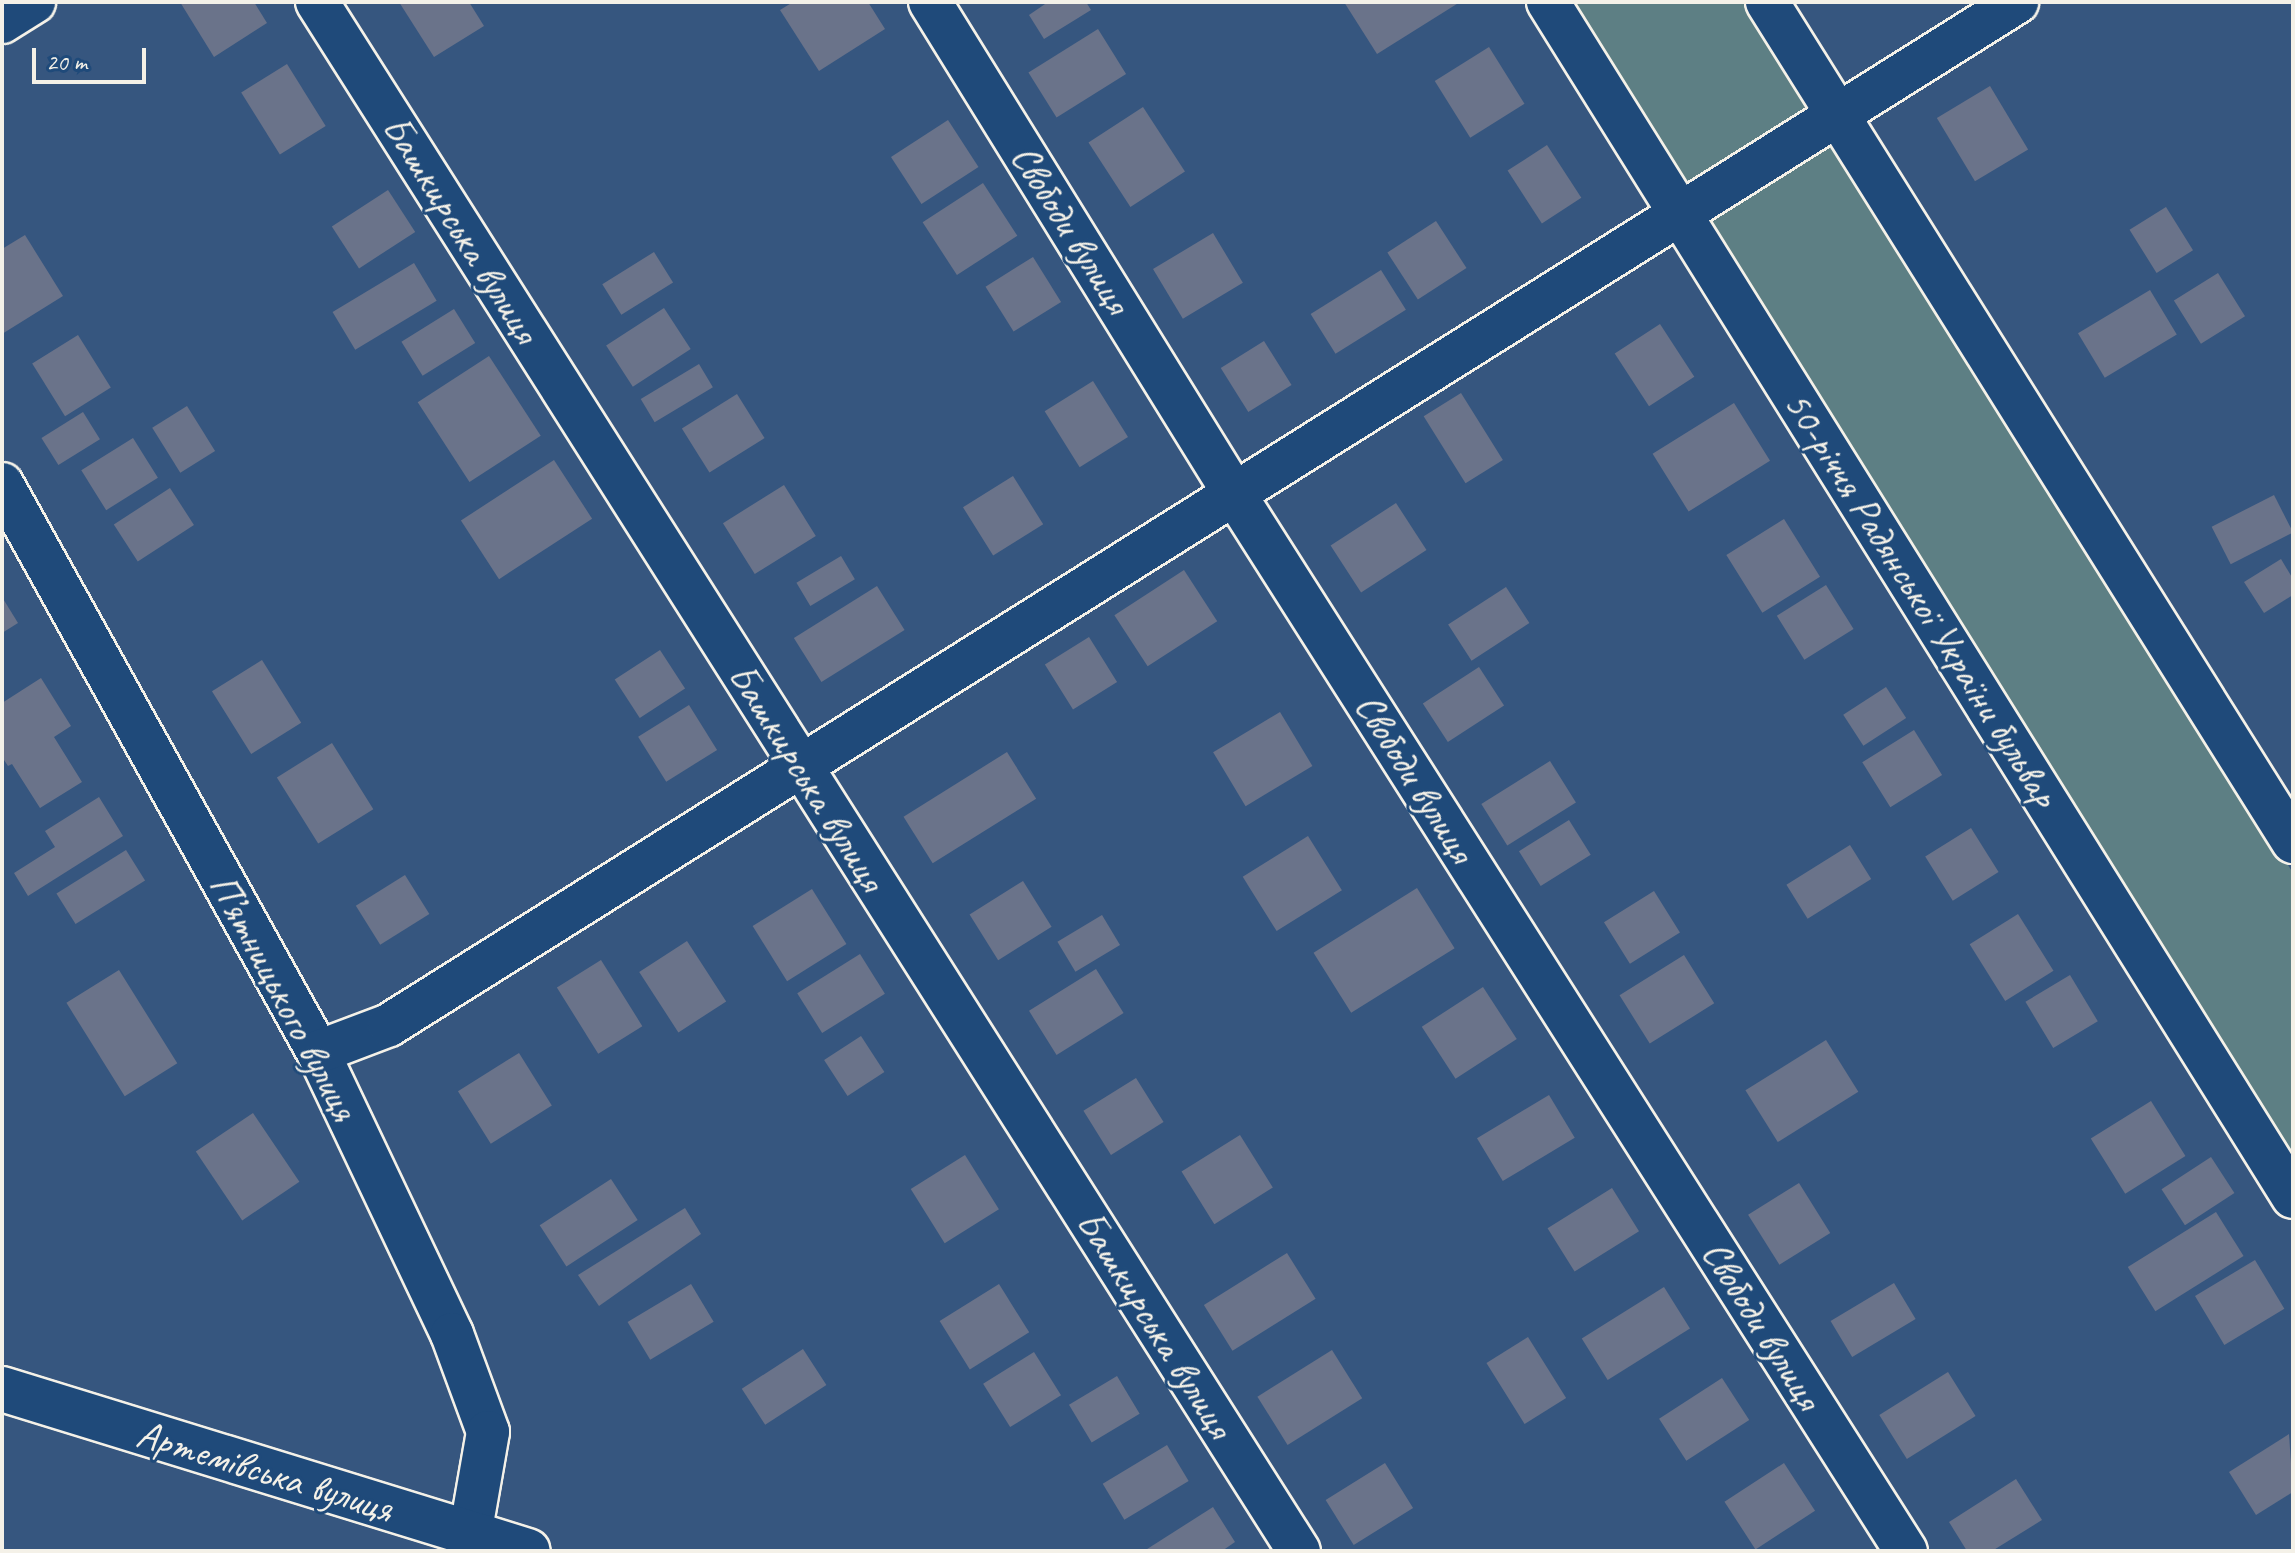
<!DOCTYPE html>
<html>
<head>
<meta charset="utf-8">
<style>
	body { margin:0 }
	#map { position:relative; width:2295px; height:1553px; overflow:hidden; background:#36567f; font-family:Caveat,sans-serif }
	div>[style] { position:absolute }
	[style*='--x'] { left:calc(var(--x)*1px); top:calc(var(--y)*1px); width:calc(var(--w)*1px); rotate:calc(var(--a)*1deg) }
	.green>* { inset:0; background:#5d7f84 }
	.building>* { inset:0; background:#6a738a; transform-origin:0 0 }
	.roads { filter:drop-shadow(2px 0 #f4f1e8) drop-shadow(-2px 0 #f4f1e8) drop-shadow(0 2px #f4f1e8) drop-shadow(0 -2px #f4f1e8) }
	.minor>* { height:42px; margin:-21px; padding:0 21px; transform-origin:21px; border-radius:21px; background:#1f4a7a }
	.secondary>* { height:44px; margin:-22px; padding:0 22px; transform-origin:22px; border-radius:22px; background:#1f4a7a }
	span { translate:-50% -50%; white-space:nowrap; text-align:center; line-height:1.15; -webkit-text-stroke:6px #1f4a7a; paint-order:stroke }
	.street-label { font-size:40px; color:#f4f1e8 }
	.frame { position:absolute; inset:0; border:4px solid #f4f1e8; pointer-events:none }
	.scale { position:absolute; left:32px; top:48px; width:114px; height:36px; box-sizing:border-box; border:4px solid #f4f1e8; border-top:0; padding-left:10px; font-size:24px; line-height:28px; white-space:nowrap; color:#f4f1e8; -webkit-text-stroke:6px #1f4a7a; paint-order:stroke }
</style>
</head>
<body>
<div id="map">
	<div class="green">
		<i style="clip-path:polygon(1575px 2px,1749px 2px,2293px 873px,2293px 1156px)"></i>
	</div>
	<div class="building">
		<i style="clip-path:polygon(180px 2px,254px 2px,267px 23px,214px 57px)"></i>
		<i style="clip-path:polygon(399px 2px,469px 2px,484px 26px,434px 57px)"></i>
		<i style="clip-path:polygon(793px 2px,868px 2px,885px 29px,819px 71px,780px 10px)"></i>
		<i style="clip-path:polygon(1048px 2px,1086px 2px,1091px 10px,1044px 39px,1029px 15px)"></i>
		<i style="clip-path:polygon(1344px 2px,1460px 2px,1377px 54px)"></i>
		<i style="left:1098px;top:29px;width:53px;height:82px;rotate:58deg"></i>
		<i style="left:1489px;top:47px;width:67px;height:64px;rotate:58deg"></i>
		<i style="left:287px;top:64px;width:73px;height:54px;rotate:58deg"></i>
		<i style="left:1990px;top:86px;width:74px;height:62px;rotate:59deg"></i>
		<i style="left:1143px;top:107px;width:77px;height:65px;rotate:57deg"></i>
		<i style="left:948px;top:120px;width:56px;height:68px;rotate:57deg"></i>
		<i style="left:1547px;top:145px;width:63px;height:47px;rotate:57deg"></i>
		<i style="left:983px;top:183px;width:63px;height:72px;rotate:57deg"></i>
		<i style="left:388px;top:190px;width:50px;height:67px;rotate:57deg"></i>
		<i style="left:2166px;top:207px;width:51px;height:43px;rotate:58deg"></i>
		<i style="left:1436px;top:221px;width:56px;height:58px;rotate:57deg"></i>
		<i style="left:1213px;top:233px;width:58px;height:70px;rotate:59deg"></i>
		<i style="clip-path:polygon(25px 235px,63px 296px,2px 334px,2px 249px)"></i>
		<i style="left:654px;top:252px;width:36px;height:61px;rotate:58deg"></i>
		<i style="left:1033px;top:257px;width:53px;height:56px;rotate:58deg"></i>
		<i style="left:414px;top:263px;width:44px;height:95px;rotate:59deg"></i>
		<i style="left:1381px;top:270px;width:47px;height:83px;rotate:58deg"></i>
		<i style="left:2218px;top:273px;width:51px;height:52px;rotate:58deg"></i>
		<i style="left:2150px;top:290px;width:52px;height:84px;rotate:59deg"></i>
		<i style="left:664px;top:308px;width:49px;height:69px;rotate:57deg"></i>
		<i style="left:454px;top:309px;width:40px;height:62px;rotate:58deg"></i>
		<i style="left:1660px;top:324px;width:63px;height:54px;rotate:57deg"></i>
		<i style="left:78px;top:335px;width:62px;height:54px;rotate:58deg"></i>
		<i style="left:1264px;top:341px;width:52px;height:51px;rotate:58deg"></i>
		<i style="left:489px;top:356px;width:95px;height:85px;rotate:57deg"></i>
		<i style="left:699px;top:364px;width:27px;height:68px;rotate:59deg"></i>
		<i style="left:1093px;top:381px;width:66px;height:57px;rotate:58deg"></i>
		<i style="left:1461px;top:393px;width:79px;height:44px;rotate:58deg"></i>
		<i style="left:737px;top:394px;width:52px;height:65px;rotate:58deg"></i>
		<i style="left:1734px;top:403px;width:68px;height:96px;rotate:58deg"></i>
		<i style="left:187px;top:406px;width:53px;height:41px;rotate:58deg"></i>
		<i style="left:83px;top:412px;width:32px;height:49px;rotate:58deg"></i>
		<i style="left:133px;top:438px;width:47px;height:61px;rotate:58deg"></i>
		<i style="left:554px;top:460px;width:70px;height:111px;rotate:57deg"></i>
		<i style="left:1013px;top:476px;width:57px;height:59px;rotate:58deg"></i>
		<i style="left:784px;top:485px;width:60px;height:72px;rotate:58deg"></i>
		<i style="left:170px;top:488px;width:44px;height:67px;rotate:57deg"></i>
		<i style="left:2274px;top:495px;width:42px;height:70px;rotate:63deg"></i>
		<i style="left:1396px;top:503px;width:56px;height:78px;rotate:57deg"></i>
		<i style="left:1784px;top:519px;width:68px;height:68px;rotate:58deg"></i>
		<i style="left:841px;top:556px;width:27px;height:52px;rotate:59deg"></i>
		<i style="clip-path:polygon(2281px 559px,2293px 579px,2293px 595px,2264px 613px,2244px 582px)"></i>
		<i style="left:1184px;top:570px;width:61px;height:83px;rotate:57deg"></i>
		<i style="left:1826px;top:585px;width:52px;height:58px;rotate:58deg"></i>
		<i style="left:877px;top:586px;width:52px;height:98px;rotate:58deg"></i>
		<i style="left:1506px;top:587px;width:43px;height:69px;rotate:57deg"></i>
		<i style="clip-path:polygon(2px 597px,18px 623px,2px 633px)"></i>
		<i style="left:1089px;top:637px;width:53px;height:52px;rotate:58deg"></i>
		<i style="left:660px;top:650px;width:46px;height:54px;rotate:57deg"></i>
		<i style="left:262px;top:660px;width:74px;height:59px;rotate:58deg"></i>
		<i style="left:1479px;top:667px;width:46px;height:67px;rotate:57deg"></i>
		<i style="clip-path:polygon(41px 678px,71px 726px,54px 737px,82px 782px,40px 808px,12px 764px,8px 766px,2px 757px,2px 703px)"></i>
		<i style="left:1886px;top:687px;width:37px;height:51px;rotate:57deg"></i>
		<i style="left:689px;top:705px;width:53px;height:60px;rotate:58deg"></i>
		<i style="left:1280px;top:712px;width:63px;height:78px;rotate:59deg"></i>
		<i style="left:1914px;top:730px;width:53px;height:61px;rotate:58deg"></i>
		<i style="left:332px;top:743px;width:78px;height:65px;rotate:58deg"></i>
		<i style="left:1007px;top:752px;width:55px;height:122px;rotate:58deg"></i>
		<i style="left:1550px;top:761px;width:49px;height:81px;rotate:58deg"></i>
		<i style="clip-path:polygon(99px 797px,123px 836px,28px 896px,14px 873px,55px 847px,45px 831px)"></i>
		<i style="left:1569px;top:820px;width:41px;height:59px;rotate:58deg"></i>
		<i style="left:1971px;top:828px;width:52px;height:54px;rotate:58deg"></i>
		<i style="left:1308px;top:836px;width:64px;height:77px;rotate:58deg"></i>
		<i style="left:1850px;top:845px;width:40px;height:75px;rotate:58deg"></i>
		<i style="left:126px;top:850px;width:36px;height:82px;rotate:58deg"></i>
		<i style="left:405px;top:875px;width:46px;height:58px;rotate:58deg"></i>
		<i style="left:1023px;top:881px;width:54px;height:63px;rotate:58deg"></i>
		<i style="left:1417px;top:888px;width:71px;height:122px;rotate:58deg"></i>
		<i style="left:812px;top:889px;width:65px;height:70px;rotate:58deg"></i>
		<i style="left:1654px;top:891px;width:49px;height:59px;rotate:58deg"></i>
		<i style="left:2018px;top:914px;width:67px;height:57px;rotate:58deg"></i>
		<i style="left:1102px;top:915px;width:35px;height:52px;rotate:59deg"></i>
		<i style="left:687px;top:941px;width:72px;height:57px;rotate:57deg"></i>
		<i style="left:860px;top:954px;width:47px;height:74px;rotate:58deg"></i>
		<i style="left:1684px;top:955px;width:57px;height:76px;rotate:58deg"></i>
		<i style="left:601px;top:960px;width:78px;height:52px;rotate:58deg"></i>
		<i style="left:1096px;top:969px;width:52px;height:79px;rotate:58deg"></i>
		<i style="left:119px;top:970px;width:110px;height:62px;rotate:58deg"></i>
		<i style="left:2070px;top:975px;width:54px;height:52px;rotate:59deg"></i>
		<i style="left:1483px;top:987px;width:62px;height:73px;rotate:57deg"></i>
		<i style="left:861px;top:1036px;width:43px;height:44px;rotate:57deg"></i>
		<i style="left:1826px;top:1040px;width:61px;height:95px;rotate:58deg"></i>
		<i style="left:519px;top:1053px;width:62px;height:72px;rotate:58deg"></i>
		<i style="left:1136px;top:1078px;width:52px;height:62px;rotate:58deg"></i>
		<i style="left:1549px;top:1095px;width:50px;height:84px;rotate:59deg"></i>
		<i style="left:2151px;top:1101px;width:65px;height:71px;rotate:58deg"></i>
		<i style="left:253px;top:1113px;width:83px;height:69px;rotate:56deg"></i>
		<i style="left:1240px;top:1135px;width:62px;height:69px;rotate:58deg"></i>
		<i style="left:965px;top:1155px;width:64px;height:64px;rotate:58deg"></i>
		<i style="left:2211px;top:1157px;width:43px;height:59px;rotate:57deg"></i>
		<i style="left:611px;top:1179px;width:49px;height:85px;rotate:57deg"></i>
		<i style="left:1799px;top:1183px;width:59px;height:60px;rotate:58deg"></i>
		<i style="left:1612px;top:1188px;width:51px;height:76px;rotate:58deg"></i>
		<i style="clip-path:polygon(685px 1208px,701px 1234px,599px 1306px,578px 1275px)"></i>
		<i style="left:2216px;top:1212px;width:52px;height:104px;rotate:58deg"></i>
		<i style="left:1287px;top:1253px;width:54px;height:98px;rotate:58deg"></i>
		<i style="left:2255px;top:1260px;width:57px;height:70px;rotate:59deg"></i>
		<i style="left:1894px;top:1283px;width:42px;height:74px;rotate:59deg"></i>
		<i style="left:691px;top:1284px;width:44px;height:74px;rotate:59deg"></i>
		<i style="left:999px;top:1284px;width:57px;height:70px;rotate:58deg"></i>
		<i style="left:1664px;top:1287px;width:49px;height:97px;rotate:58deg"></i>
		<i style="left:1528px;top:1337px;width:72px;height:49px;rotate:58deg"></i>
		<i style="left:803px;top:1349px;width:43px;height:73px;rotate:57deg"></i>
		<i style="left:1332px;top:1350px;width:57px;height:88px;rotate:58deg"></i>
		<i style="left:1034px;top:1352px;width:51px;height:60px;rotate:58deg"></i>
		<i style="left:1948px;top:1372px;width:52px;height:81px;rotate:58deg"></i>
		<i style="left:1117px;top:1376px;width:44px;height:56px;rotate:59deg"></i>
		<i style="left:1722px;top:1378px;width:50px;height:75px;rotate:57deg"></i>
		<i style="clip-path:polygon(2289px 1434px,2293px 1492px,2256px 1515px,2229px 1472px)"></i>
		<i style="left:1167px;top:1445px;width:42px;height:75px;rotate:59deg"></i>
		<i style="left:1385px;top:1463px;width:53px;height:70px;rotate:58deg"></i>
		<i style="left:1784px;top:1463px;width:57px;height:71px;rotate:57deg"></i>
		<i style="clip-path:polygon(2016px 1479px,2042px 1520px,1992px 1551px,1967px 1551px,1949px 1522px)"></i>
		<i style="clip-path:polygon(1213px 1507px,1235px 1542px,1222px 1551px,1144px 1551px)"></i>
	</div>
	<div class="roads">
		<div class="minor">
			<i style="--x:317;--y:2;--w:1834;--a:57.63"></i>
			<i style="--x:930;--y:2;--w:580;--a:58.26"></i>
			<i style="--x:1235;--y:495;--w:1251;--a:57.57"></i>
			<i style="--x:1548;--y:2;--w:1408;--a:58.06"></i>
			<i style="--x:1767;--y:2;--w:991;--a:57.95"></i>
			<i style="--x:2;--y:22;--w:38;--a:-32"></i>
			<i style="--x:2;--y:484;--w:650;--a:60.91"></i>
			<i style="--x:318;--y:1052;--w:312;--a:64.6"></i>
			<i style="--x:452;--y:1334;--w:104;--a:69.8"></i>
			<i style="--x:488;--y:1432;--w:105;--a:99.9"></i>
			<i style="--x:318;--y:1052;--w:76;--a:-20.8"></i>
			<i style="--x:389;--y:1025;--w:1923;--a:-32.14"></i>
		</div>
		<div class="secondary">
			<i style="--x:2;--y:1389;--w:550;--a:17.12"></i>
		</div>
	</div>
	<div class="street-label">
		<span style="left:461px;top:229px;rotate:58deg">Башкирська вулиця</span>
		<span style="left:1071px;top:229px;rotate:58deg">Свободи вулиця</span>
		<span style="left:1921px;top:599px;rotate:58deg">50-річчя Радянської України бульвар</span>
		<span style="left:807px;top:777px;rotate:58deg">Башкирська вулиця</span>
		<span style="left:1415px;top:778px;rotate:58deg">Свободи вулиця</span>
		<span style="left:284px;top:997px;rotate:62deg">П’ятницького вулиця</span>
		<span style="left:1155px;top:1324px;rotate:58deg">Башкирська вулиця</span>
		<span style="left:1762px;top:1325px;rotate:58deg">Свободи вулиця</span>
		<span style="left:265px;top:1471px;rotate:17deg">Артемівська вулиця</span>
	</div>
	<div class="frame"></div>
	<div class="scale">20 m</div>
</div>
</body>
</html>
